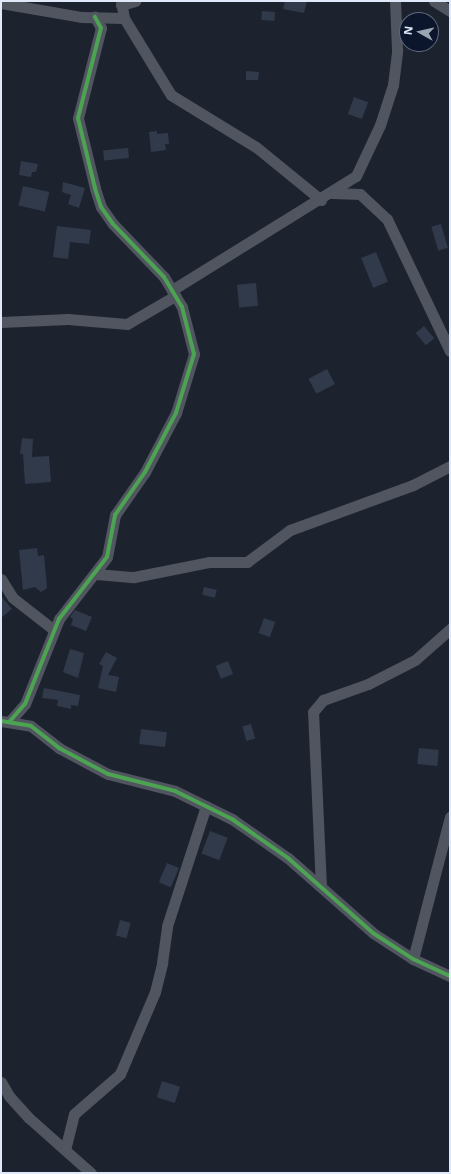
<!DOCTYPE html>
<html>
<head>
<meta charset="utf-8">
<style>
	body { margin:0 }
	#map { position:relative; width:451px; height:1174px; overflow:hidden; background:#1c232f; font-family:"Open Sans",sans-serif }
	div>[style] { position:absolute }
	[style*='--x'] { left:calc(var(--x)*1px); top:calc(var(--y)*1px); width:calc(var(--w)*1px); rotate:calc(var(--a)*1deg) }
	.building>* { inset:0; background:#313a4a; transform-origin:0 0 }
	.minor>* { height:11px; margin:-5.5px; padding:0 5.5px; transform-origin:5.5px; border-radius:5.5px; background:#50555f }
	.cycleway>* { height:4px; margin:-2px; padding:0 2px; transform-origin:2px; border-radius:2px; background:#4ca352 }
	span { translate:-50% -50%; white-space:nowrap; text-align:center; line-height:1.15; -webkit-text-stroke:3px #0b162d; paint-order:stroke }
	.frame { position:absolute; inset:0; border:2px solid #e0e9f9; pointer-events:none }
	.north { position:absolute; left:399px; top:12px; width:40px; height:40px; box-sizing:border-box; background:#0b162d; border:1px solid #606a7f; border-radius:50%; rotate:278deg; font-size:11px; font-weight:700; line-height:16px; text-align:center; color:#e0e9f9 }
	.north::after { content:''; display:block; margin:auto; width:14px; height:18px; background:#9ba4b2; clip-path:polygon(50% 0,100% 100%,50% 72%,0 100%) }
</style>
</head>
<body>
<div id="map">
	<div class="building">
		<i style="clip-path:polygon(285px 1px,307px 1px,304px 13px,283px 9px)"></i>
		<i style="left:262px;top:11px;width:13px;height:9px;rotate:4deg"></i>
		<i style="clip-path:polygon(246px 71px,259px 72px,258px 80px,246px 80px)"></i>
		<i style="left:354px;top:97px;width:15px;height:18px;rotate:20deg"></i>
		<i style="clip-path:polygon(157px 131px,157px 134px,168px 133px,169px 144px,165px 144px,166px 150px,151px 152px,149px 132px)"></i>
		<i style="left:128px;top:148px;width:10px;height:25px;rotate:84deg"></i>
		<i style="clip-path:polygon(21px 161px,38px 164px,36px 172px,32px 172px,31px 177px,19px 175px)"></i>
		<i style="clip-path:polygon(63px 182px,85px 188px,79px 208px,68px 204px,71px 195px,62px 192px)"></i>
		<i style="left:23px;top:186px;width:27px;height:20px;rotate:13deg"></i>
		<i style="left:441px;top:224px;width:25px;height:10px;rotate:74deg"></i>
		<i style="clip-path:polygon(57px 226px,91px 230px,89px 244px,70px 242px,68px 259px,53px 257px)"></i>
		<i style="left:376px;top:252px;width:32px;height:16px;rotate:68deg"></i>
		<i style="left:256px;top:283px;width:23px;height:19px;rotate:85deg"></i>
		<i style="left:424px;top:326px;width:16px;height:11px;rotate:50deg"></i>
		<i style="left:327px;top:369px;width:17px;height:21px;rotate:62deg"></i>
		<i style="clip-path:polygon(22px 438px,33px 439px,32px 457px,49px 456px,51px 482px,25px 484px,23px 454px,20px 454px)"></i>
		<i style="clip-path:polygon(37px 548px,38px 556px,44px 555px,47px 588px,41px 592px,35px 587px,23px 590px,19px 550px)"></i>
		<i style="left:204px;top:587px;width:13px;height:8px;rotate:13deg"></i>
		<i style="clip-path:polygon(1px 596px,12px 609px,1px 618px)"></i>
		<i style="clip-path:polygon(75px 610px,92px 617px,86px 631px,71px 625px,73px 619px,70px 617px)"></i>
		<i style="left:264px;top:618px;width:12px;height:16px;rotate:20deg"></i>
		<i style="clip-path:polygon(70px 649px,84px 653px,78px 678px,63px 672px)"></i>
		<i style="clip-path:polygon(106px 652px,117px 658px,108px 675px,119px 677px,116px 692px,98px 688px,103px 666px,99px 664px)"></i>
		<i style="left:228px;top:661px;width:14px;height:13px;rotate:69deg"></i>
		<i style="clip-path:polygon(44px 688px,80px 695px,78px 706px,71px 705px,71px 709px,57px 706px,58px 700px,42px 698px)"></i>
		<i style="left:251px;top:724px;width:15px;height:9px;rotate:74deg"></i>
		<i style="left:141px;top:729px;width:26px;height:15px;rotate:7deg"></i>
		<i style="left:419px;top:748px;width:20px;height:16px;rotate:6deg"></i>
		<i style="left:210px;top:831px;width:19px;height:24px;rotate:21deg"></i>
		<i style="left:167px;top:863px;width:13px;height:21px;rotate:23deg"></i>
		<i style="left:120px;top:920px;width:11px;height:16px;rotate:15deg"></i>
		<i style="left:162px;top:1081px;width:19px;height:17px;rotate:18deg"></i>
	</div>
	<div class="minor">
		<i style="--x:121;--y:1;--w:17;--a:80"></i>
		<i style="--x:124;--y:18;--w:90;--a:58.6"></i>
		<i style="--x:171;--y:95;--w:100;--a:31.5"></i>
		<i style="--x:256;--y:147;--w:84;--a:39.2"></i>
		<i style="--x:434;--y:1;--w:19;--a:32"></i>
		<i style="--x:1;--y:3;--w:81;--a:9.9"></i>
		<i style="--x:81;--y:17;--w:43;--a:1.3"></i>
		<i style="--x:121;--y:5;--w:15;--a:-16"></i>
		<i style="--x:332;--y:193;--w:28;--a:2"></i>
		<i style="--x:360;--y:194;--w:37;--a:43"></i>
		<i style="--x:387;--y:219;--w:146;--a:64.5"></i>
		<i style="--x:1;--y:322;--w:67;--a:-2.6"></i>
		<i style="--x:68;--y:319;--w:59;--a:4.8"></i>
		<i style="--x:127;--y:324;--w:56;--a:-30.3"></i>
		<i style="--x:175;--y:296;--w:7;--a:-117"></i>
		<i style="--x:172;--y:290;--w:216;--a:-31.8"></i>
		<i style="--x:356;--y:176;--w:56;--a:-64.8"></i>
		<i style="--x:380;--y:125;--w:42;--a:-72"></i>
		<i style="--x:393;--y:85;--w:35;--a:-83"></i>
		<i style="--x:397;--y:50;--w:49;--a:-92.3"></i>
		<i style="--x:96;--y:574;--w:38;--a:5"></i>
		<i style="--x:134;--y:577;--w:76;--a:-11.3"></i>
		<i style="--x:209;--y:562;--w:38;--a:0"></i>
		<i style="--x:247;--y:562;--w:54;--a:-36.7"></i>
		<i style="--x:290;--y:530;--w:131;--a:-20.1"></i>
		<i style="--x:413;--y:485;--w:42;--a:-27.2"></i>
		<i style="--x:1;--y:579;--w:22;--a:58"></i>
		<i style="--x:13;--y:598;--w:52;--a:38"></i>
		<i style="--x:1;--y:721;--w:30;--a:9"></i>
		<i style="--x:31;--y:726;--w:36;--a:38"></i>
		<i style="--x:59;--y:748;--w:55;--a:28"></i>
		<i style="--x:108;--y:774;--w:69;--a:14.2"></i>
		<i style="--x:175;--y:791;--w:64;--a:26.2"></i>
		<i style="--x:232;--y:819;--w:68;--a:34.9"></i>
		<i style="--x:288;--y:858;--w:113;--a:41.4"></i>
		<i style="--x:373;--y:933;--w:48;--a:33"></i>
		<i style="--x:413;--y:959;--w:41;--a:24.7"></i>
		<i style="--x:10;--y:721;--w:23;--a:-49"></i>
		<i style="--x:25;--y:704;--w:92;--a:-68.2"></i>
		<i style="--x:59;--y:619;--w:78;--a:-52.3"></i>
		<i style="--x:107;--y:557;--w:43;--a:-79.2"></i>
		<i style="--x:115;--y:515;--w:52;--a:-55.1"></i>
		<i style="--x:145;--y:472;--w:67;--a:-62.3"></i>
		<i style="--x:176;--y:413;--w:62;--a:-73"></i>
		<i style="--x:194;--y:354;--w:49;--a:-104.3"></i>
		<i style="--x:182;--y:307;--w:35;--a:-121"></i>
		<i style="--x:164;--y:277;--w:74;--a:-133.9"></i>
		<i style="--x:113;--y:224;--w:21;--a:-125"></i>
		<i style="--x:101;--y:207;--w:20;--a:-108"></i>
		<i style="--x:95;--y:188;--w:72;--a:-103.7"></i>
		<i style="--x:78;--y:118;--w:93;--a:-75.7"></i>
		<i style="--x:101;--y:28;--w:13;--a:-119"></i>
		<i style="--x:321;--y:887;--w:175;--a:-92.6"></i>
		<i style="--x:313;--y:712;--w:16;--a:-50"></i>
		<i style="--x:323;--y:700;--w:48;--a:-19.6"></i>
		<i style="--x:368;--y:684;--w:53;--a:-27.1"></i>
		<i style="--x:415;--y:660;--w:47;--a:-41.5"></i>
		<i style="--x:413;--y:959;--w:147;--a:-75.4"></i>
		<i style="--x:1;--y:1082;--w:16;--a:60"></i>
		<i style="--x:9;--y:1096;--w:30;--a:48"></i>
		<i style="--x:29;--y:1118;--w:83;--a:41.6"></i>
		<i style="--x:65;--y:1150;--w:37;--a:-76"></i>
		<i style="--x:74;--y:1114;--w:61;--a:-41"></i>
		<i style="--x:120;--y:1074;--w:89;--a:-66.9"></i>
		<i style="--x:155;--y:992;--w:30;--a:-76"></i>
		<i style="--x:162;--y:963;--w:37;--a:-82"></i>
		<i style="--x:167;--y:926;--w:126;--a:-72"></i>
	</div>
	<div class="cycleway">
		<i style="--x:1;--y:721;--w:30;--a:9"></i>
		<i style="--x:31;--y:726;--w:36;--a:38"></i>
		<i style="--x:59;--y:748;--w:55;--a:28"></i>
		<i style="--x:108;--y:774;--w:69;--a:14.2"></i>
		<i style="--x:175;--y:791;--w:64;--a:26.2"></i>
		<i style="--x:232;--y:819;--w:68;--a:34.9"></i>
		<i style="--x:288;--y:858;--w:113;--a:41.4"></i>
		<i style="--x:373;--y:933;--w:48;--a:33"></i>
		<i style="--x:413;--y:959;--w:41;--a:24.7"></i>
		<i style="--x:10;--y:721;--w:23;--a:-49"></i>
		<i style="--x:25;--y:704;--w:92;--a:-68.2"></i>
		<i style="--x:59;--y:619;--w:78;--a:-52.3"></i>
		<i style="--x:107;--y:557;--w:43;--a:-79.2"></i>
		<i style="--x:115;--y:515;--w:52;--a:-55.1"></i>
		<i style="--x:145;--y:472;--w:67;--a:-62.3"></i>
		<i style="--x:176;--y:413;--w:62;--a:-73"></i>
		<i style="--x:194;--y:354;--w:49;--a:-104.3"></i>
		<i style="--x:182;--y:307;--w:35;--a:-121"></i>
		<i style="--x:164;--y:277;--w:74;--a:-133.9"></i>
		<i style="--x:113;--y:224;--w:21;--a:-125"></i>
		<i style="--x:101;--y:207;--w:20;--a:-108"></i>
		<i style="--x:95;--y:188;--w:72;--a:-103.7"></i>
		<i style="--x:78;--y:118;--w:93;--a:-75.7"></i>
		<i style="--x:101;--y:28;--w:13;--a:-119"></i>
	</div>
	<div class="frame"></div>
	<div class="north">N</div>
</div>
</body>
</html>
